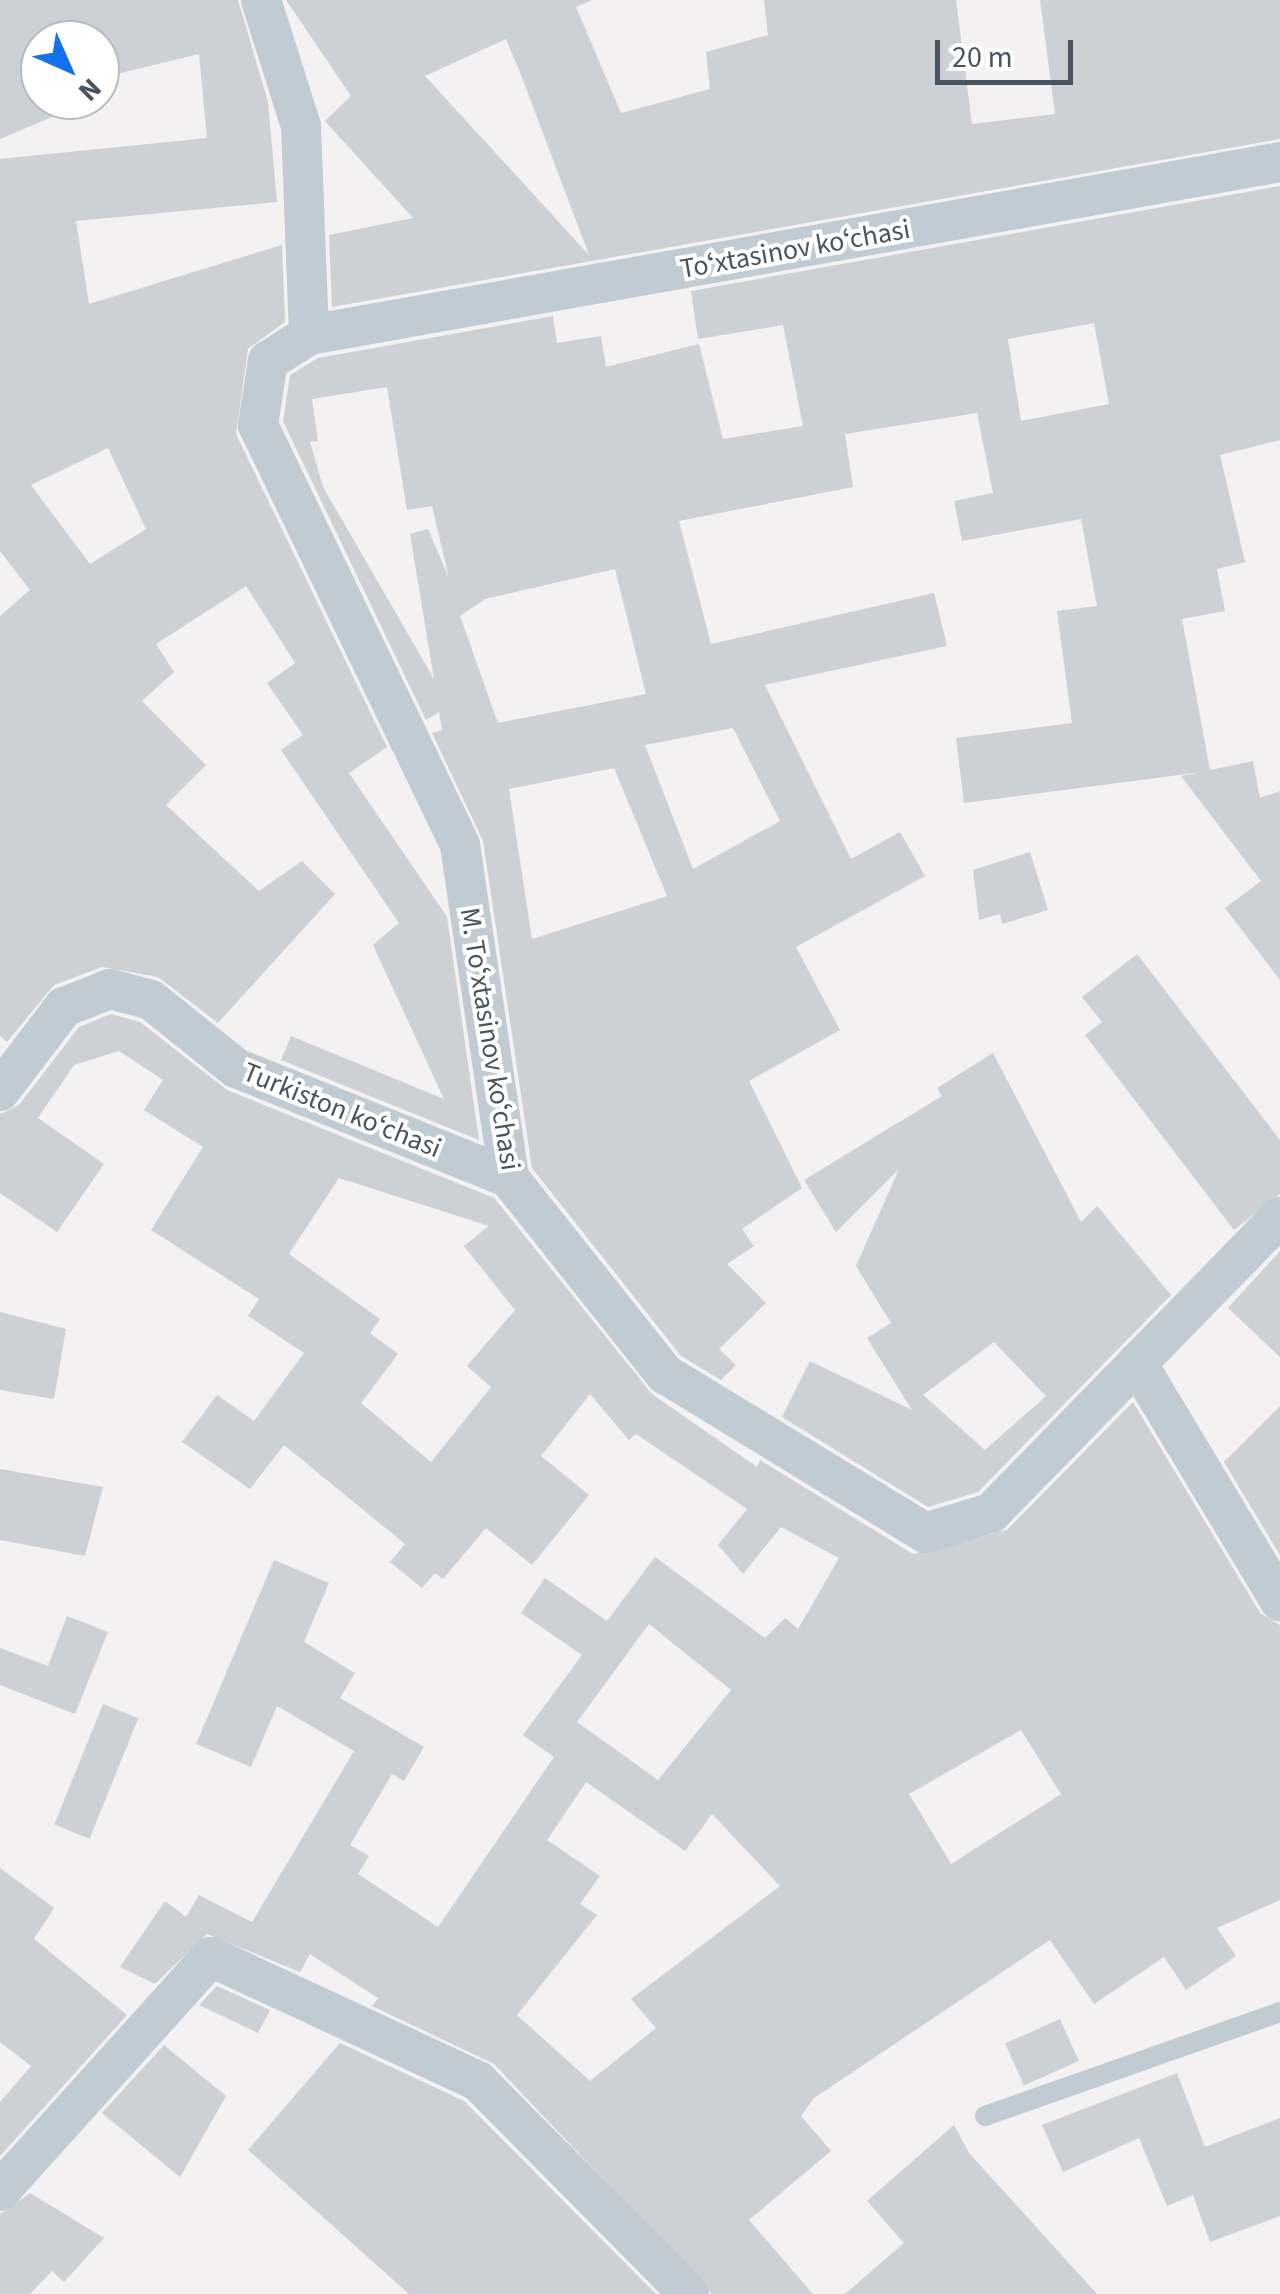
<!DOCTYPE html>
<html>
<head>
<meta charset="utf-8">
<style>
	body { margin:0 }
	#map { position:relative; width:1280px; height:2294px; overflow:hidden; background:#f3f1f1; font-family:"Source Sans 3",sans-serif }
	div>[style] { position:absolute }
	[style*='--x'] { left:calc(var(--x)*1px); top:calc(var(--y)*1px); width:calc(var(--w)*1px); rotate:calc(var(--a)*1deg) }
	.building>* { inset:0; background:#cdd0d5; transform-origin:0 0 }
	.lane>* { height:20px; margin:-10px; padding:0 10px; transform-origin:10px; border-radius:10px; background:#c1cbd3 }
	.street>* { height:40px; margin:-20px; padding:0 20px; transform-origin:20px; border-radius:20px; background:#c1cbd3 }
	span { translate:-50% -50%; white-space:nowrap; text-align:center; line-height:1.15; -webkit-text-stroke:8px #fff; paint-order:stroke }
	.street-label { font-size:28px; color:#48545f }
	.north { position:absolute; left:20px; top:20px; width:100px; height:100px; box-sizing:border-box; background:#fff; border:2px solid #b6bbbf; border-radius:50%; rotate:135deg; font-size:28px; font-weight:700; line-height:40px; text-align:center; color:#48545f }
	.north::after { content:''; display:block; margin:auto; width:35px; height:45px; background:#1471ea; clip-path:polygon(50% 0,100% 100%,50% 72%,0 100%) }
	.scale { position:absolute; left:935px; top:40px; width:138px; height:45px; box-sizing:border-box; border:5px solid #48545f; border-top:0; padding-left:12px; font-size:30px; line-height:35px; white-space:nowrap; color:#48545f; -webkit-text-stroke:8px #fff; paint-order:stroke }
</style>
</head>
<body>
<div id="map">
	<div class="building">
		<i style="clip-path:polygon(evenodd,0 0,238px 0,268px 102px,277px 202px,76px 221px,89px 304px,282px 245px,285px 322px,248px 349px,236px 434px,387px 747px,349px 773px,447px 917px,479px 1140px,281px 1060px,291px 1036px,444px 1099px,373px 945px,399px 923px,281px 750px,303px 735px,267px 683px,295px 663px,246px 586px,156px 644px,174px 672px,142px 701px,206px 765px,166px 805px,259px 891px,302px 861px,335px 894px,218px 1023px,158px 977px,102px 967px,54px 985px,7px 1042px,0 1036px,0 616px,30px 590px,0 551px,0 159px,207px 138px,199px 54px,100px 78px,100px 40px,40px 40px,40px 100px,64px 100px,66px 111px,0 139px,0 0,108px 448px,146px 529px,90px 564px,31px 485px,108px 448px)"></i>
		<i style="clip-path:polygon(evenodd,286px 0,592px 0,576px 7px,621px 113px,710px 89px,706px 52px,768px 35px,764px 0,956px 0,972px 124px,1055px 114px,1040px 0,1280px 0,1280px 139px,332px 307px,329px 235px,413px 218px,325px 121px,351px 96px,286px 0,506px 39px,521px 75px,589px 255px,425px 76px,506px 39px)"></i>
		<i style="clip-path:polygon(evenodd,1280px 186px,1280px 440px,1220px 455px,1245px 562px,1217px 569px,1225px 611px,1182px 619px,1210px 770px,1253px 761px,1260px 798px,1280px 791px,1280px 980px,1225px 908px,1261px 881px,1181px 776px,1202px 772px,964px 803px,956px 738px,1072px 723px,1057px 611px,1097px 606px,1081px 519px,962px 541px,954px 501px,993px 493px,977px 413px,845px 434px,853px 487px,679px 521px,711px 644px,934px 593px,947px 646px,765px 685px,851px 859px,900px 832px,925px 876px,796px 947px,840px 1030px,749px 1081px,802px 1188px,742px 1229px,754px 1246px,727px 1264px,766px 1303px,719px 1349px,736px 1365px,721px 1380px,681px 1356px,532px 1168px,483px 841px,432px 733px,442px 730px,439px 712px,426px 720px,283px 421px,290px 375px,318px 358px,553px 316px,557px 343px,601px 336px,606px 367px,699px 344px,723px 439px,803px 426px,783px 325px,698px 339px,691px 291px,1280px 186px,1094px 323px,1109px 404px,1021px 421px,1008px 339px,1094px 323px,1280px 186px,387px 387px,407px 510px,432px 506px,449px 578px,428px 529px,410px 534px,434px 679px,323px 487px,310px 442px,318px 441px,312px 399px,387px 387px,1280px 186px,615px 569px,646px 694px,498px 723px,460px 616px,485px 599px,615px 569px,1280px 186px,733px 728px,780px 821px,693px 869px,645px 745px,733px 728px,1280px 186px,614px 768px,667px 896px,532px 939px,509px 789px,614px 768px)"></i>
		<i style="clip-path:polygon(1030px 852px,1048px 910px,1002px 924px,1000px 914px,979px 920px,973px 870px)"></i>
		<i style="clip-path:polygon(1137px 954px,1280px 1140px,1280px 1194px,1234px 1230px,1085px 1035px,1102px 1022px,1082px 997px)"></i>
		<i style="clip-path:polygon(evenodd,111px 1014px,140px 1022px,227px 1090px,494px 1198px,652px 1394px,757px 1467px,760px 1460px,913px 1554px,1007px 1530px,1133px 1402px,1260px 1613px,1280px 1625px,1280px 1900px,1217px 1928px,1236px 1956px,1186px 1990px,1164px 1957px,1094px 2004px,1050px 1940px,814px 2098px,801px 2116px,831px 2151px,749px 2220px,813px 2294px,712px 2294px,494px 2064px,372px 2006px,378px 1998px,310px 1954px,300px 1972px,207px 1934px,155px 1984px,120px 1967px,165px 1901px,186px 1917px,199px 1895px,252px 1922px,354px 1751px,277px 1706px,251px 1767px,196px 1744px,274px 1560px,329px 1583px,304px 1642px,355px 1673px,340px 1698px,424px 1747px,404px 1781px,392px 1774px,350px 1845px,369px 1856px,358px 1874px,438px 1927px,554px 1757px,523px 1735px,582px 1655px,521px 1613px,545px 1578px,607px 1621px,655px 1557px,765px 1638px,785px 1618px,798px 1629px,839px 1558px,781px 1527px,743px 1574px,718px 1545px,747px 1509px,636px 1434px,629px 1440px,590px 1394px,541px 1456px,589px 1495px,532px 1565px,486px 1528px,443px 1579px,435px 1573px,422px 1588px,390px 1562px,405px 1544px,284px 1445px,250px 1489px,182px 1442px,217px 1395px,254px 1421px,304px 1353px,248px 1316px,259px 1299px,151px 1230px,203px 1147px,144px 1110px,163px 1080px,119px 1051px,74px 1065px,38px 1118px,104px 1164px,57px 1232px,0 1193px,0 1114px,19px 1105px,79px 1027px,111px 1014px,339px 1178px,489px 1226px,464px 1246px,515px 1310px,467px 1366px,491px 1387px,431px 1462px,361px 1403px,398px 1354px,370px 1333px,380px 1319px,289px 1254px,339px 1178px,111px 1014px,649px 1624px,731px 1690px,658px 1780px,577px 1722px,649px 1624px,111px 1014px,1021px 1730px,1061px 1794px,951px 1864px,909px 1794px,1021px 1730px,111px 1014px,586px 1782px,685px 1851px,712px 1814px,780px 1886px,631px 1999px,656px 2028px,590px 2081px,517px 2015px,597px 1915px,580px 1904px,600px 1876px,547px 1840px,586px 1782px)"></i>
		<i style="clip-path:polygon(evenodd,993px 1053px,1081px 1222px,1097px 1206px,1171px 1295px,978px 1492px,928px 1507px,782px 1417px,810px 1361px,912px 1410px,867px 1338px,891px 1323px,856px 1266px,899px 1169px,836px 1232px,804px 1180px,942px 1096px,937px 1088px,993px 1053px,994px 1342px,1046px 1396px,985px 1450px,923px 1395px,994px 1342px)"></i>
		<i style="clip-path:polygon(1280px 1251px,1280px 1357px,1228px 1308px)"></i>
		<i style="clip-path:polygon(0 1312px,66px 1329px,54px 1399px,0 1390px)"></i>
		<i style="clip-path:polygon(1280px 1406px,1280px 1555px,1224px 1462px)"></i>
		<i style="clip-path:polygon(0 1469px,103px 1487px,85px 1556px,0 1540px)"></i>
		<i style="clip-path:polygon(67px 1616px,108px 1632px,75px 1714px,0 1685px,0 1648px,48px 1666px)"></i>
		<i style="left:103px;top:1704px;width:38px;height:130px;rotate:22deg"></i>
		<i style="clip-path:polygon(0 1868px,54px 1908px,34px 1939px,127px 2015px,0 2156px,0 2102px,31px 2066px,0 2042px)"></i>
		<i style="clip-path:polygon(217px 1986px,270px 2010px,258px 2033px,199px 2005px)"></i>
		<i style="left:1060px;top:2019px;width:46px;height:60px;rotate:66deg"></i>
		<i style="clip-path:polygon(340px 2043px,464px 2101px,656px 2294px,409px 2294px,248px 2150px)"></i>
		<i style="clip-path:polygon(164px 2045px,226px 2096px,180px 2177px,102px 2113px)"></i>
		<i style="clip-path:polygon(1177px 2073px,1205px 2147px,1280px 2118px,1280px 2216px,1210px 2242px,1193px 2195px,1167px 2206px,1139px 2138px,1063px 2172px,1042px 2125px)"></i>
		<i style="clip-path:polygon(954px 2125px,969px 2153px,1097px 2294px,845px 2294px,904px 2243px,867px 2201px)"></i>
		<i style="clip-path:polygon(30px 2193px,104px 2238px,64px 2282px,52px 2271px,30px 2294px,0 2294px,0 2214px)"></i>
	</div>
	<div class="lane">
		<i style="--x:985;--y:2116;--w:313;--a:-19.4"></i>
	</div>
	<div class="street">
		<i style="--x:261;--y:0;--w:132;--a:72.4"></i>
		<i style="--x:301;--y:126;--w:209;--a:87.8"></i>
		<i style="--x:309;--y:335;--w:49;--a:147.6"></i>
		<i style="--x:268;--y:361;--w:65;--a:98.9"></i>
		<i style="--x:258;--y:425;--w:466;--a:64.3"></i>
		<i style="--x:460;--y:845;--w:337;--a:81.6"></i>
		<i style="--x:509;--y:1178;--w:251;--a:51.5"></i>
		<i style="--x:665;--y:1374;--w:305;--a:31.4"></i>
		<i style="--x:925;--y:1533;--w:69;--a:-16.9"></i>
		<i style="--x:991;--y:1513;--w:414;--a:-45.7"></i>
		<i style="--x:309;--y:335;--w:986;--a:-10.1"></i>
		<i style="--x:0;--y:1091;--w:106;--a:-52.7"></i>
		<i style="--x:64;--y:1007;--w:49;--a:-21.4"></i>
		<i style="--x:110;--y:989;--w:42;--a:15"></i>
		<i style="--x:151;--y:1000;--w:109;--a:38.7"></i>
		<i style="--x:236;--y:1068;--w:294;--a:21.9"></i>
		<i style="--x:1137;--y:1363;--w:278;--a:59"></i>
		<i style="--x:0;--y:2191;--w:315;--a:-48"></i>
		<i style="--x:211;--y:1957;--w:294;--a:24.9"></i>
		<i style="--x:478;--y:2081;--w:300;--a:45.3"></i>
	</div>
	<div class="street-label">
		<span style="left:795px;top:249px;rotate:-10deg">Toʻxtasinov koʻchasi</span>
		<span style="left:490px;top:1039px;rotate:81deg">M. Toʻxtasinov koʻchasi</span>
		<span style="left:342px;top:1110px;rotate:22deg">Turkiston koʻchasi</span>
	</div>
	<div class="north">N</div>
	<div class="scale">20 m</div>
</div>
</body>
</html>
